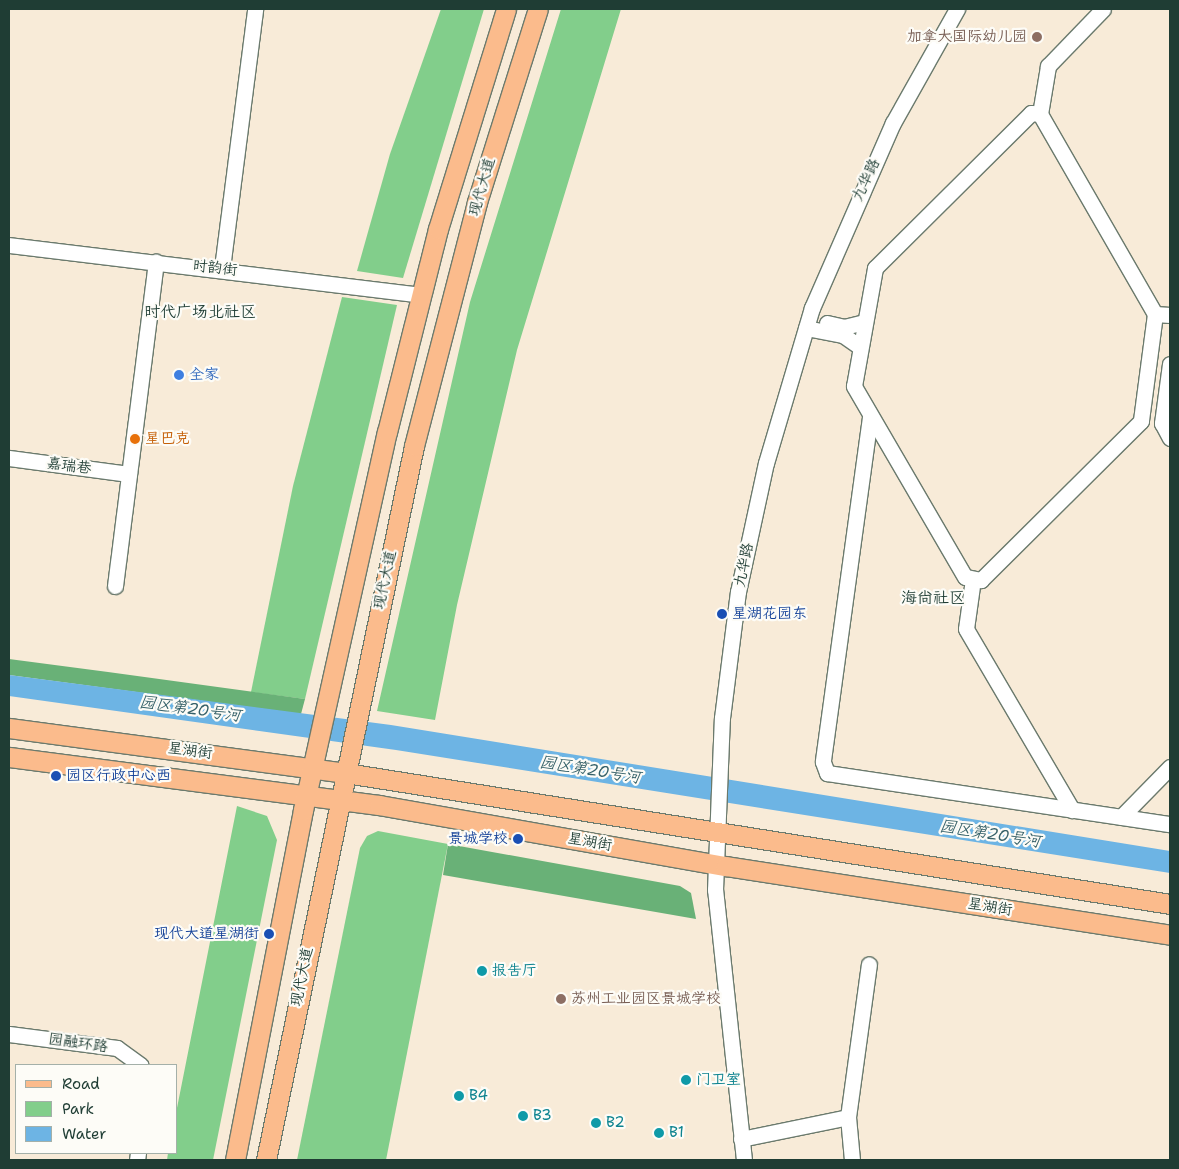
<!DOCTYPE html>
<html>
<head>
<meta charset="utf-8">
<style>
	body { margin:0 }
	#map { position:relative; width:1179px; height:1169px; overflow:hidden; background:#f8ebd8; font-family:"Shantell Sans","LXGW WenKai TC",sans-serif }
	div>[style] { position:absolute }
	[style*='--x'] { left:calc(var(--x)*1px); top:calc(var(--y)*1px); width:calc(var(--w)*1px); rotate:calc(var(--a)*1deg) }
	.green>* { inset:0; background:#82ce8b }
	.forest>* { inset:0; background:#69b177 }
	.water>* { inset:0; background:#6db4e4 }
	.roads { filter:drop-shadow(1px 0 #6b7a6d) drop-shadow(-1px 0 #6b7a6d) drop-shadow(0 1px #6b7a6d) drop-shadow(0 -1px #6b7a6d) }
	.minor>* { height:15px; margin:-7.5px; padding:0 7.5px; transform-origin:7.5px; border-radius:7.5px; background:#fff }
	.major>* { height:19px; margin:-9.5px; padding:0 9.5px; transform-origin:9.5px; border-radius:9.5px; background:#fbbb8c }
	.dots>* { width:14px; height:14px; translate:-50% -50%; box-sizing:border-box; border:2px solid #fdfcf7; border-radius:50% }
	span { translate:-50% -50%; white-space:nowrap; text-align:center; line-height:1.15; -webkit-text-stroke:4.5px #fdfcf7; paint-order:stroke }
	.education-label { font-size:15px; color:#785e54 }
	.right { translate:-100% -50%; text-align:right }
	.left { translate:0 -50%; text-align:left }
	.street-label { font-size:15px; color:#1f3d34 }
	.shop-label { font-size:15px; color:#366cbe }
	.food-label { font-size:15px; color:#c56008 }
	.transit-label { font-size:15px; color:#164399 }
	.culture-label { font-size:15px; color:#0d838f }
	.neighbourhood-label { font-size:16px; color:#1f3d34 }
	.water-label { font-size:16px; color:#366169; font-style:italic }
	.frame { position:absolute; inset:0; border:10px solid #1f3d34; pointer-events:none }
	.legend { position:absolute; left:15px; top:1064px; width:162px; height:90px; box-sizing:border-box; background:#fdfcf7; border:1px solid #a4b0a9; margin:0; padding:6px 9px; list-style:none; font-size:15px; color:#1f3d34 }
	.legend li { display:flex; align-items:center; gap:10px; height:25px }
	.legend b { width:25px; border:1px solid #a4b0a9 }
</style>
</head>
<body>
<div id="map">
	<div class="green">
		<i style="clip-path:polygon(441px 9px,484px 9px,403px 278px,357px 271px,390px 154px)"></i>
		<i style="clip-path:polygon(561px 9px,621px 9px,517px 350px,457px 605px,435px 720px,377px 711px,470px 302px)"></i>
		<i style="clip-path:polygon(342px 297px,397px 305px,305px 699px,251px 692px,293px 486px)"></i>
		<i style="clip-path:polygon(237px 806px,267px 816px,277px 840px,213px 1160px,167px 1160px,168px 1153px,176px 1153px,176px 1113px)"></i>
		<i style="clip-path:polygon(378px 831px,448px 844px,386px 1160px,297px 1160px,360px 848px,367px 836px)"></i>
	</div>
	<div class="forest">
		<i style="clip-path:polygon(9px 659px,108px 672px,305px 699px,301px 714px,9px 675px)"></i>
		<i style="clip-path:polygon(448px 844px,680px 886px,691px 893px,696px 919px,443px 875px)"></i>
	</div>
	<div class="water">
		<i style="clip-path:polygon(9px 675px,391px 725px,1170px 851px,1170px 873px,396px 750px,9px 696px)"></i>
	</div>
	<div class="roads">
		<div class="minor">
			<i style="--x:1031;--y:113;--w:9;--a:6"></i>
			<i style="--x:1040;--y:114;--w:231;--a:60.1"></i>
			<i style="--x:1155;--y:314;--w:108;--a:97.5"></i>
			<i style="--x:1141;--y:421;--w:226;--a:135.2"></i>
			<i style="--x:981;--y:580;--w:16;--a:-169"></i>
			<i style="--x:965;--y:577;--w:221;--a:-120.2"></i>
			<i style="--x:854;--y:386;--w:120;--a:-79.9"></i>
			<i style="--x:875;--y:268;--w:220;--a:-44.8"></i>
			<i style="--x:1040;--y:114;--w:49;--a:-80.5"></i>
			<i style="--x:1048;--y:66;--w:79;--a:-46"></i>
			<i style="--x:9;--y:245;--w:414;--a:6.9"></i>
			<i style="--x:222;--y:268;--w:261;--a:-82.7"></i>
			<i style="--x:1155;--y:314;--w:15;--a:4"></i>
			<i style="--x:827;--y:323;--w:17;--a:13"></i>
			<i style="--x:844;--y:327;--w:21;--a:-14"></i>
			<i style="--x:806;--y:328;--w:38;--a:11"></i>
			<i style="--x:843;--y:335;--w:21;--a:35"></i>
			<i style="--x:1170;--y:364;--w:60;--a:97.7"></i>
			<i style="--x:1162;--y:423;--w:17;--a:62"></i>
			<i style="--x:870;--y:417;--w:348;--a:97.8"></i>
			<i style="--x:823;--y:762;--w:12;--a:70"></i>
			<i style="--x:827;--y:773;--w:347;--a:8.5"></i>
			<i style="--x:9;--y:458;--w:121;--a:7.6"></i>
			<i style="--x:973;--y:579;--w:50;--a:98"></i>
			<i style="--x:966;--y:629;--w:210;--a:59.6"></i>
			<i style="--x:115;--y:586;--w:327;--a:-82.8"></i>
			<i style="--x:1121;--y:817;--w:70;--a:-45.6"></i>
			<i style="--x:9;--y:1034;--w:109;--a:7.4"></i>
			<i style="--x:117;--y:1048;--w:29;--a:36"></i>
			<i style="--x:741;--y:1139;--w:109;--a:-11.6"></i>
			<i style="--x:137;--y:1160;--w:7;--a:-82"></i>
			<i style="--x:744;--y:1160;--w:272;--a:-96.1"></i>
			<i style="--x:715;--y:890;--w:172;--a:-87.7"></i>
			<i style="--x:722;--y:718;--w:127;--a:-82.8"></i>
			<i style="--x:738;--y:592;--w:132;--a:-77.8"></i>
			<i style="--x:766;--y:463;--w:162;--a:-73.5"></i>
			<i style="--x:812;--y:308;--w:202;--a:-66.4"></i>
			<i style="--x:893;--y:123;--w:131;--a:-60.7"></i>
			<i style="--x:852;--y:1160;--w:43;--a:-95.3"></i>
			<i style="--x:848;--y:1117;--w:154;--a:-82.2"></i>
		</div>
		<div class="major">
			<i style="--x:9;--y:728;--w:340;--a:7.6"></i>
			<i style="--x:346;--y:773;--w:834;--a:9.03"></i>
			<i style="--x:9;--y:757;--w:373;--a:7.4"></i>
			<i style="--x:379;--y:805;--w:352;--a:10"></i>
			<i style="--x:726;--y:866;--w:449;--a:8.8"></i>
			<i style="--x:235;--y:1160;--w:357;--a:-79"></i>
			<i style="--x:303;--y:810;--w:387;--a:-77.5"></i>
			<i style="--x:387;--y:432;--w:209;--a:-75.9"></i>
			<i style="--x:438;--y:229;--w:230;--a:-72.8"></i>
			<i style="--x:266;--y:1160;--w:729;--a:-78.29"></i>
			<i style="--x:414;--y:446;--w:252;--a:-75.5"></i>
			<i style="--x:477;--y:202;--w:202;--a:-72.5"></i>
		</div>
	</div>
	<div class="dots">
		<i style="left:1037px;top:37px;background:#8d6e63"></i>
		<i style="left:179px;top:375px;background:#3f7fe0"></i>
		<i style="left:135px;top:439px;background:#e8710a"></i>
		<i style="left:722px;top:614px;background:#1a4fb4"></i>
		<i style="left:56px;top:776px;background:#1a4fb4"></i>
		<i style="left:518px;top:839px;background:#1a4fb4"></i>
		<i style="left:269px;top:934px;background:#1a4fb4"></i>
		<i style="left:482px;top:971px;background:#0f9aa8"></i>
		<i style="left:561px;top:999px;background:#8d6e63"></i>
		<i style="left:686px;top:1080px;background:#0f9aa8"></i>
		<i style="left:459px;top:1096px;background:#0f9aa8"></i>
		<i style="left:523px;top:1116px;background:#0f9aa8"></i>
		<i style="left:596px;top:1123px;background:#0f9aa8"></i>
		<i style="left:659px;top:1133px;background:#0f9aa8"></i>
	</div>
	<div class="education-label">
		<span class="right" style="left:1027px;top:37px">加拿大国际幼儿园</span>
		<span class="left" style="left:571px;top:999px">苏州工业园区景城学校</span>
	</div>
	<div class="street-label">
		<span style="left:866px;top:180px;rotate:-65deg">九华路</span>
		<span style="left:482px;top:187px;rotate:-74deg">现代大道</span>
		<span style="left:215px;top:268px;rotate:6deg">时韵街</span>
		<span style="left:69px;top:466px;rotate:7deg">嘉瑞巷</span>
		<span style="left:744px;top:565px;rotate:-79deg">九华路</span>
		<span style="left:385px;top:580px;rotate:-78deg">现代大道</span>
		<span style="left:190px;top:751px;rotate:7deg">星湖街</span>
		<span style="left:590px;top:842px;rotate:10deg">星湖街</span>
		<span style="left:990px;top:907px;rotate:9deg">星湖街</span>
		<span style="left:302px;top:977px;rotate:-79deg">现代大道</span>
		<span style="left:78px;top:1043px;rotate:8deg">园融环路</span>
	</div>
	<div class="shop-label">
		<span class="left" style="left:189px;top:375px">全家</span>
	</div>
	<div class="food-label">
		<span class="left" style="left:145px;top:439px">星巴克</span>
	</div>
	<div class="transit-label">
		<span class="left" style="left:732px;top:614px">星湖花园东</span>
		<span class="left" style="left:66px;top:776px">园区行政中心西</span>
		<span class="right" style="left:508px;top:839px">景城学校</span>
		<span class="right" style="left:259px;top:934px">现代大道星湖街</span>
	</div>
	<div class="culture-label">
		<span class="left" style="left:492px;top:971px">报告厅</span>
		<span class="left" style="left:696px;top:1080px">门卫室</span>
		<span class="left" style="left:469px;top:1096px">B4</span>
		<span class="left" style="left:533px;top:1116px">B3</span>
		<span class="left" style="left:606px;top:1123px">B2</span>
		<span class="left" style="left:669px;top:1133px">B1</span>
	</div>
	<div class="neighbourhood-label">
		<span style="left:200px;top:312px">时代广场北社区</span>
		<span style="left:933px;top:598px">海尚社区</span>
	</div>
	<div class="water-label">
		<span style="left:190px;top:709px;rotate:8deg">园区第20号河</span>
		<span style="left:590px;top:770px;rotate:9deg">园区第20号河</span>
		<span style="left:990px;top:834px;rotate:9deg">园区第20号河</span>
	</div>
	<div class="frame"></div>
	<ul class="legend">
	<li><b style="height:6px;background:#fbbb8c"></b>Road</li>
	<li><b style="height:14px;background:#82ce8b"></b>Park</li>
	<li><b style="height:14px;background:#6db4e4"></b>Water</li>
	</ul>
</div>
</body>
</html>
